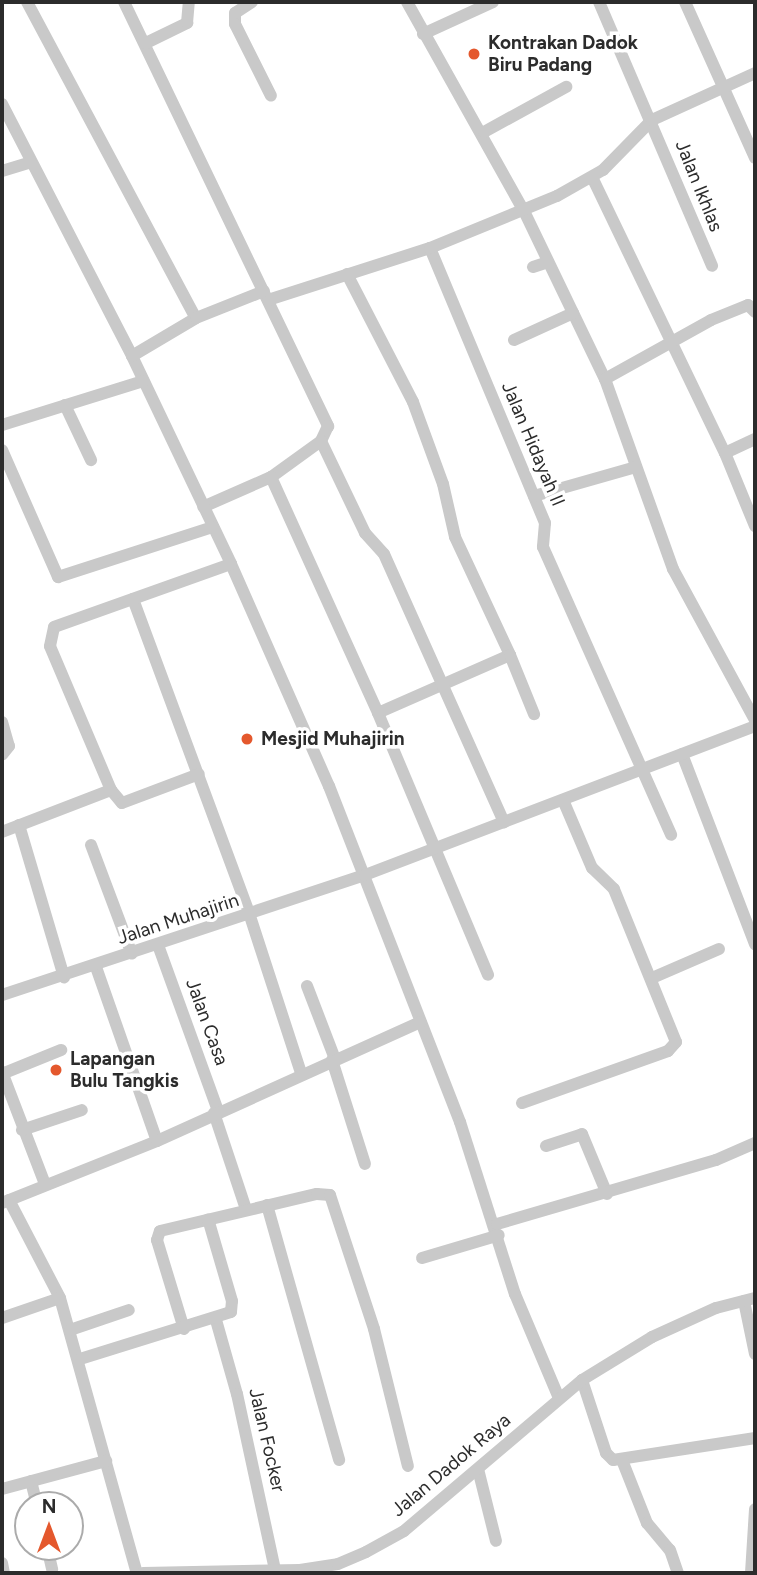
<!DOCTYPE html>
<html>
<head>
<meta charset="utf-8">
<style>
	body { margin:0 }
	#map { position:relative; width:757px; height:1575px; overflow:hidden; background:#fff; font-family:Figtree,sans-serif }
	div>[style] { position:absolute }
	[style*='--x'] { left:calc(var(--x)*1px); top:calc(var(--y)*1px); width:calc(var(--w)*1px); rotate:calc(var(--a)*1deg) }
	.minor>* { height:12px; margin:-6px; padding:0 6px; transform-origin:6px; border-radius:6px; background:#c9c9c9 }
	.dots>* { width:19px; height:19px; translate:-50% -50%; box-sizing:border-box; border:4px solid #fff; border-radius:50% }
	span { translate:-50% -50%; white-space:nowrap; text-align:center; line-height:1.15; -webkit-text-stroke:7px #fff; paint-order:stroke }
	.poi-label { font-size:19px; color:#2c2c2c; font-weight:700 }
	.left { translate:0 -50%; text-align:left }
	.street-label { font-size:19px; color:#2c2c2c }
	.frame { position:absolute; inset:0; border:4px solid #2c2c2c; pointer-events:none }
	.north { position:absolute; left:14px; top:1491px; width:70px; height:70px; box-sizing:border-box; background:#fff; border:2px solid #ababab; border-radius:50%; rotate:0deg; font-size:19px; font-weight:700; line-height:28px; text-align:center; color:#2c2c2c }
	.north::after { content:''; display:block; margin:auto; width:24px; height:32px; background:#e4582d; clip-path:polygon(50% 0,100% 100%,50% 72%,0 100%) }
</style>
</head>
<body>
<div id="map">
	<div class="minor">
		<i style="--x:27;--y:2;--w:358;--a:61.9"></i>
		<i style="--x:124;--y:2;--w:471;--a:64.3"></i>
		<i style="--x:328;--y:426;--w:17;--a:115"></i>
		<i style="--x:321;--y:441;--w:62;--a:144.2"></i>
		<i style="--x:271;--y:477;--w:74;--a:156.2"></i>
		<i style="--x:252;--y:2;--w:20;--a:147"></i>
		<i style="--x:235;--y:13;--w:11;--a:90"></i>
		<i style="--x:235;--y:24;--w:80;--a:63.4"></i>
		<i style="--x:407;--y:2;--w:240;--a:60.8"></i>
		<i style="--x:524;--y:211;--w:187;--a:64.3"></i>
		<i style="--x:605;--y:379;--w:202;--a:70.3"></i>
		<i style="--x:673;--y:569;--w:172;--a:61.5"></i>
		<i style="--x:599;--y:2;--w:287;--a:66.8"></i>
		<i style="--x:685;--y:2;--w:171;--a:65.8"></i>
		<i style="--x:423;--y:34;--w:77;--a:-24.6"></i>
		<i style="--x:146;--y:43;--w:46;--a:-26"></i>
		<i style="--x:187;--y:23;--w:21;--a:-85"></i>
		<i style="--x:2;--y:104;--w:284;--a:62.7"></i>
		<i style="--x:132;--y:356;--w:230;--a:64.5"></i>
		<i style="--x:231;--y:564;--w:243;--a:66.2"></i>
		<i style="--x:329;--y:786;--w:361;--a:68.7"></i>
		<i style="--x:460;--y:1122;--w:181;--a:72.3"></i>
		<i style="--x:515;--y:1294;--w:113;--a:67.1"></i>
		<i style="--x:484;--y:132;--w:94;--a:-28.8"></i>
		<i style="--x:2;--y:171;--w:30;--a:-17"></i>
		<i style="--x:592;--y:177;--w:306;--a:64.3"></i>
		<i style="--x:725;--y:453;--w:33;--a:-25"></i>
		<i style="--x:430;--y:248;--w:298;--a:67.3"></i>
		<i style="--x:545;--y:523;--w:24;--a:95"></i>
		<i style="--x:543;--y:547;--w:315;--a:66"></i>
		<i style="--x:533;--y:267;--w:16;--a:-18"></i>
		<i style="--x:347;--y:274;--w:144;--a:62.7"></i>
		<i style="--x:413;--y:402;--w:87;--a:69.9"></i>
		<i style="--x:443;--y:484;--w:54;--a:77.2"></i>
		<i style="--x:455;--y:537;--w:130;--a:65"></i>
		<i style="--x:510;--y:655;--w:144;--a:156.3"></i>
		<i style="--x:378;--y:713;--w:284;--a:67.2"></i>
		<i style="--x:268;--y:300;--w:170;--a:-17.8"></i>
		<i style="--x:430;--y:248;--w:137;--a:-22.3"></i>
		<i style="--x:557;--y:196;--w:53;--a:-29.5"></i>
		<i style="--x:603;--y:170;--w:70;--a:-45.6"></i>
		<i style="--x:652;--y:120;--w:113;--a:-24.5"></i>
		<i style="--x:514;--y:340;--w:65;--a:-24.6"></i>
		<i style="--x:132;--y:356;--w:74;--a:-30.7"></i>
		<i style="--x:196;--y:318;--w:73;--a:-21.7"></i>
		<i style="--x:605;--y:379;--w:121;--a:-29.1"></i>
		<i style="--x:711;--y:320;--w:40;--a:-22"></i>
		<i style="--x:748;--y:305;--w:10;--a:45"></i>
		<i style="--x:65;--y:405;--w:61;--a:64.7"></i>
		<i style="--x:2;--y:425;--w:148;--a:-17.3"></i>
		<i style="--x:321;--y:441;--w:102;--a:64.4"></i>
		<i style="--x:365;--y:533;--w:28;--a:48"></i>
		<i style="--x:384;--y:554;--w:294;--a:65.9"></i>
		<i style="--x:2;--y:450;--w:139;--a:66.2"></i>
		<i style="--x:58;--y:577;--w:163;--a:-17.9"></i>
		<i style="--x:725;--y:453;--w:79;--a:67.7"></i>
		<i style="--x:271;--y:477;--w:259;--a:65.6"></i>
		<i style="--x:534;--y:496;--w:106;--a:-15.9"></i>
		<i style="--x:133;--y:599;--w:338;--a:69.7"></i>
		<i style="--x:250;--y:916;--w:165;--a:72"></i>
		<i style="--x:510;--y:655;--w:64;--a:67.9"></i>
		<i style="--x:2;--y:722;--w:25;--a:74"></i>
		<i style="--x:9;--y:746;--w:11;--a:128"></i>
		<i style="--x:682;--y:754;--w:204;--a:69"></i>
		<i style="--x:111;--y:790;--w:17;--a:50"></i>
		<i style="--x:122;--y:803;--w:82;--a:-20.6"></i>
		<i style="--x:19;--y:825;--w:159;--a:73.5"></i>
		<i style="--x:2;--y:832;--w:117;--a:-21.1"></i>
		<i style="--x:111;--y:790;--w:156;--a:-113"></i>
		<i style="--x:50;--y:646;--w:19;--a:-78"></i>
		<i style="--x:54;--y:627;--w:188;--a:-19.6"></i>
		<i style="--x:91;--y:845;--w:116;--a:69.4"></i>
		<i style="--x:158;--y:945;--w:177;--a:70.1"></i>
		<i style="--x:96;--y:967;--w:184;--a:70.7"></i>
		<i style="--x:652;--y:978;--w:73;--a:-23.4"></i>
		<i style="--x:307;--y:986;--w:78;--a:69"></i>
		<i style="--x:2;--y:995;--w:382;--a:-18.3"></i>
		<i style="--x:365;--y:875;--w:417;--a:-20.9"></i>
		<i style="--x:332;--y:1060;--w:109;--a:72.4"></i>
		<i style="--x:2;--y:1072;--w:120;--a:69"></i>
		<i style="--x:2;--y:1074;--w:64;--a:-22.1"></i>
		<i style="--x:522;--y:1103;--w:155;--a:-19.6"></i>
		<i style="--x:668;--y:1051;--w:12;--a:-48"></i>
		<i style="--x:676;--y:1042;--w:165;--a:-112.1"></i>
		<i style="--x:614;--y:889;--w:30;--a:-136"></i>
		<i style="--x:592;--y:868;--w:74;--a:-113.1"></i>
		<i style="--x:214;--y:1113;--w:101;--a:71.6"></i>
		<i style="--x:22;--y:1130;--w:63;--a:-18.4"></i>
		<i style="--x:546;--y:1146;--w:38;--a:-18"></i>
		<i style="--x:582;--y:1134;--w:65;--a:67.4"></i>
		<i style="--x:9;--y:1200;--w:110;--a:62.5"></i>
		<i style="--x:60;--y:1298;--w:286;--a:74.4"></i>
		<i style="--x:2;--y:1203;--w:167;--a:-21.8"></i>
		<i style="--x:157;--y:1141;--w:289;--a:-24.3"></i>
		<i style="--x:267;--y:1205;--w:265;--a:74.2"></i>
		<i style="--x:497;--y:1224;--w:228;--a:-16.3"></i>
		<i style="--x:716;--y:1160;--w:43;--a:-23.6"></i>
		<i style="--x:422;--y:1258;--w:80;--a:-16.6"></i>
		<i style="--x:744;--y:1301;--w:54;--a:78.3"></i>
		<i style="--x:2;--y:1318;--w:61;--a:-19"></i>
		<i style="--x:216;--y:1320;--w:77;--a:74.2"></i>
		<i style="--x:237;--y:1394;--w:180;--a:77.8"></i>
		<i style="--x:184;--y:1329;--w:93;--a:-106.9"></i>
		<i style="--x:157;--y:1240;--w:9;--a:-72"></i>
		<i style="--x:160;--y:1231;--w:161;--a:-13.3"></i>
		<i style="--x:317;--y:1194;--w:13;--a:4"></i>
		<i style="--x:330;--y:1195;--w:141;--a:71.8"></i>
		<i style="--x:374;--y:1329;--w:141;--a:76.1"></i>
		<i style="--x:70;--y:1330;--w:62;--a:-18.7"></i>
		<i style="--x:80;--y:1359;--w:158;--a:-17.3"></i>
		<i style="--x:231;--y:1312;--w:11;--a:-85"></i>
		<i style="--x:232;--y:1301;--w:85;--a:-106.3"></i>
		<i style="--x:582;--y:1380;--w:77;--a:71.8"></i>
		<i style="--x:606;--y:1453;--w:10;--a:45"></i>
		<i style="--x:613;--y:1460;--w:144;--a:-8.8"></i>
		<i style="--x:622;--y:1460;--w:68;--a:68.4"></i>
		<i style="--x:647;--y:1523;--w:35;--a:50"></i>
		<i style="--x:670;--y:1550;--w:24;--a:71"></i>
		<i style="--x:478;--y:1469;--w:74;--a:76"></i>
		<i style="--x:31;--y:1481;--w:25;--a:76"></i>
		<i style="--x:2;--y:1489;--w:108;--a:-15.1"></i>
		<i style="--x:47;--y:1547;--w:23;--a:77"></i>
		<i style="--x:2;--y:1563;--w:10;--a:79"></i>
		<i style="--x:143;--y:1573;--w:157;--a:-1.1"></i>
		<i style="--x:300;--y:1570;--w:38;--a:-9"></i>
		<i style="--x:338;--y:1564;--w:30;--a:-23"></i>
		<i style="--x:366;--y:1552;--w:43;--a:-28.9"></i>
		<i style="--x:404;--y:1531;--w:233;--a:-40.3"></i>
		<i style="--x:582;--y:1380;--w:82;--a:-31.6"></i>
		<i style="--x:652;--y:1337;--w:70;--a:-24.4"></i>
		<i style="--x:716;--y:1308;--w:40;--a:-14.4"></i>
		<i style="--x:751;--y:1573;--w:64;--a:-86.4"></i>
	</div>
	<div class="dots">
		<i style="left:474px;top:54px;background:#e4582d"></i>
		<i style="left:247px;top:739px;background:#e4582d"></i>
		<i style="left:56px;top:1070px;background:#e4582d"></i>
	</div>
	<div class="poi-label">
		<span class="left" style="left:488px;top:54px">Kontrakan Dadok<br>Biru Padang</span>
		<span class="left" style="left:261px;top:739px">Mesjid Muhajirin</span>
		<span class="left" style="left:70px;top:1070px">Lapangan<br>Bulu Tangkis</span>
	</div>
	<div class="street-label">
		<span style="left:699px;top:186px;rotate:68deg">Jalan Ikhlas</span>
		<span style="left:533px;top:444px;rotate:67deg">Jalan Hidayah II</span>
		<span style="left:178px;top:919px;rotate:-18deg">Jalan Muhajirin</span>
		<span style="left:207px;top:1022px;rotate:70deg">Jalan Casa</span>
		<span style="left:267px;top:1440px;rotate:77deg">Jalan Focker</span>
		<span style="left:451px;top:1465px;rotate:-40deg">Jalan Dadok Raya</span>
	</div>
	<div class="frame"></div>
	<div class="north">N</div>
</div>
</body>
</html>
